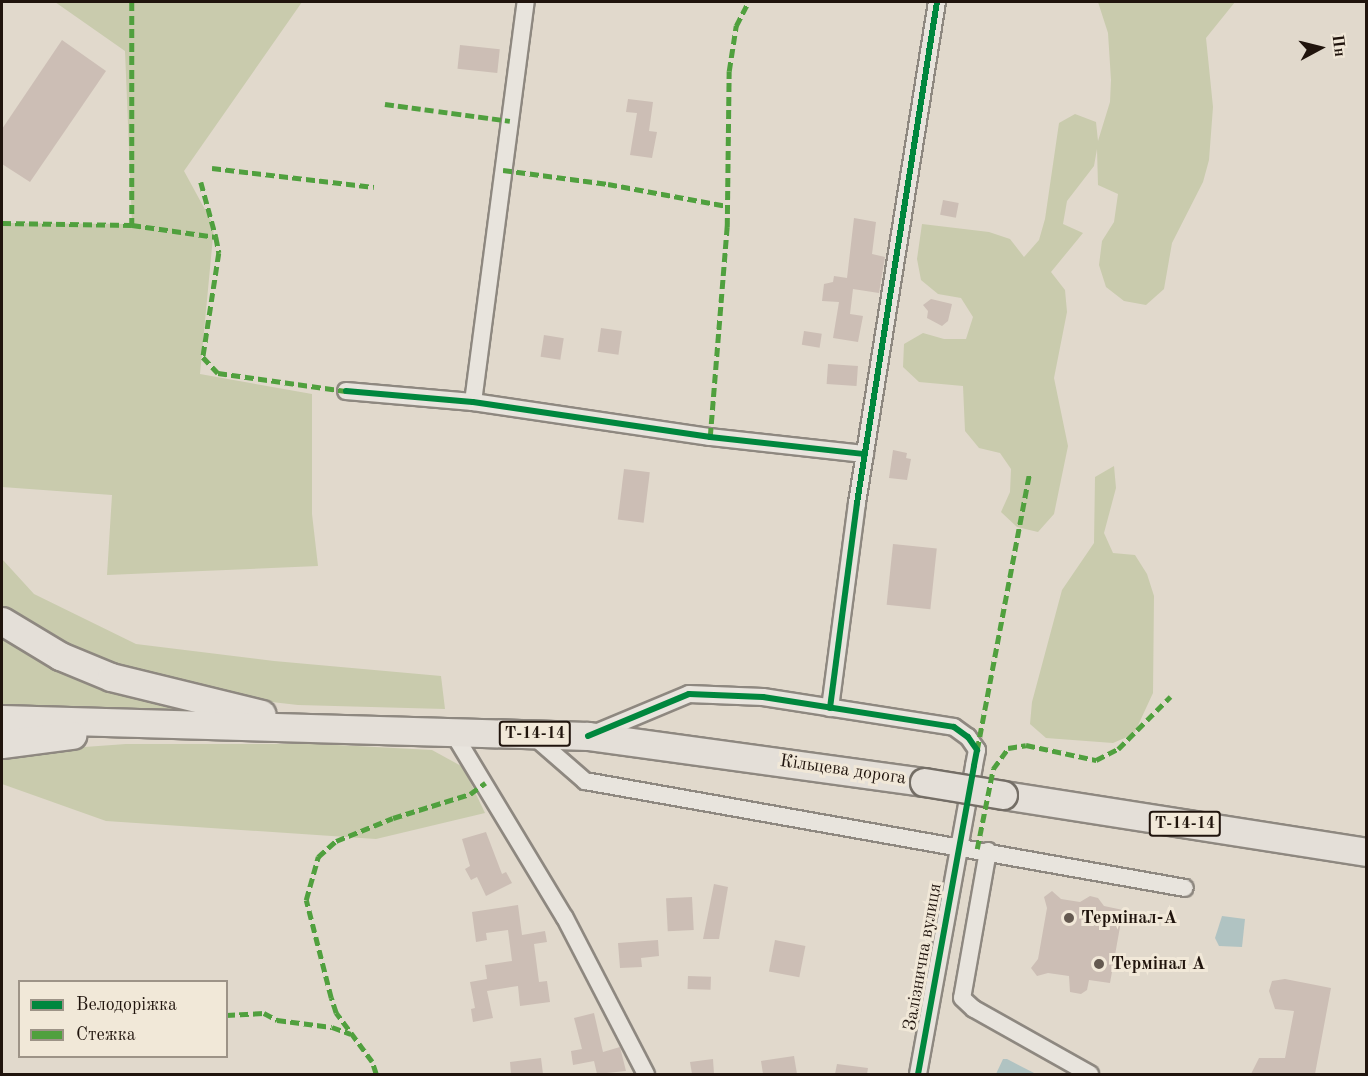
<!DOCTYPE html>
<html>
<head>
<meta charset="utf-8">
<style>
	body { margin:0 }
	#map { position:relative; width:1368px; height:1076px; overflow:hidden; background:#e1d9cc; font-family:"Old Standard TT",serif }
	div>[style] { position:absolute }
	[style*='--x'] { left:calc(var(--x)*1px); top:calc(var(--y)*1px); width:calc(var(--w)*1px); rotate:calc(var(--a)*1deg) }
	.green>* { inset:0; background:#c9cbad }
	.water>* { inset:0; background:#b0c3c2 }
	.building>* { inset:0; background:#ccbeb5; transform-origin:0 0 }
	.roads { filter:drop-shadow(2px 0 #8e8880) drop-shadow(-2px 0 #8e8880) drop-shadow(0 2px #8e8880) drop-shadow(0 -2px #8e8880) }
	.minor>* { height:16px; margin:-8px; padding:0 8px; transform-origin:8px; border-radius:8px; background:#e8e4dd }
	.trunk>* { height:27px; margin:-13.5px; padding:0 13.5px; transform-origin:13.5px; border-radius:13.5px; background:#e4dfd8 }
	.bridges { filter:drop-shadow(2px 0 #746e66) drop-shadow(-2px 0 #746e66) drop-shadow(0 2px #746e66) drop-shadow(0 -2px #746e66) }
	.trunk-bridge>* { height:27px; margin:-13.5px; padding:0 13.5px; transform-origin:13.5px; border-radius:13.5px; background:#e4dfd8 }
	.quiet>* { height:4.5px; margin-top:-2.25px; transform-origin:0; background:repeating-linear-gradient(90deg,#50a03e 0 9px,transparent 0 13.5px) }
	.cycleway>* { height:6px; margin:-3px; padding:0 3px; transform-origin:3px; border-radius:3px; background:#00873e }
	.dots>* { width:16px; height:16px; translate:-50% -50%; box-sizing:border-box; border:3px solid #f1e8d8; border-radius:50% }
	span { translate:-50% -50%; white-space:nowrap; text-align:center; line-height:1.15; -webkit-text-stroke:6px #f1e8d8; paint-order:stroke }
	.shield-label span { padding:2px 4px; background:#f1e8d8; border:2px solid; border-radius:4px; -webkit-text-stroke-width:0 }
	.shield-label { font-size:16px; color:#20140d; font-weight:700 }
	.street-label { font-size:18px; color:#20140d }
	.poi-label { font-size:18px; color:#20140d; font-weight:700 }
	.left { translate:0 -50%; text-align:left }
	.frame { position:absolute; inset:0; border:3px solid #20140d; pointer-events:none }
	.legend { position:absolute; left:18px; top:980px; width:210px; height:78px; box-sizing:border-box; background:#f1e8d8; border:2px solid #9d9387; margin:0; padding:8px 10px; list-style:none; font-size:18px; color:#20140d }
	.legend li { display:flex; align-items:center; gap:12px; height:30px }
	.legend b { width:30px; border:2px solid #9d9387 }
	.north { position:absolute; left:1290px; top:18px; width:60px; height:60px; -webkit-text-stroke:4px #f1e8d8; paint-order:stroke; rotate:83deg; font-size:16px; font-weight:700; line-height:24px; text-align:center; color:#20140d }
	.north::after { content:''; display:block; margin:auto; width:21px; height:27px; background:#20140d; clip-path:polygon(50% 0,100% 100%,50% 72%,0 100%) }
</style>
</head>
<body>
<div id="map">
	<div class="green">
		<i style="clip-path:polygon(55px 2px,302px 2px,184px 171px,214px 226px,200px 374px,312px 394px,312px 514px,318px 566px,107px 575px,112px 495px,2px 487px,2px 223px,132px 224px,125px 51px)"></i>
		<i style="clip-path:polygon(1098px 2px,1235px 2px,1206px 38px,1213px 107px,1209px 160px,1203px 182px,1172px 243px,1164px 289px,1146px 305px,1124px 301px,1106px 287px,1099px 265px,1102px 241px,1114px 222px,1118px 194px,1098px 185px,1097px 149px,1094px 166px,1067px 201px,1063px 224px,1083px 233px,1051px 272px,1065px 290px,1067px 312px,1054px 378px,1068px 446px,1054px 514px,1038px 532px,1017px 527px,1001px 512px,1010px 492px,1011px 469px,1000px 453px,979px 448px,965px 431px,963px 386px,919px 382px,903px 367px,904px 344px,923px 333px,944px 339px,966px 339px,973px 317px,961px 298px,938px 294px,921px 280px,917px 259px,922px 224px,989px 232px,1010px 239px,1024px 257px,1039px 240px,1045px 219px,1059px 123px,1075px 114px,1096px 122px,1098px 141px,1110px 102px,1111px 80px,1108px 33px)"></i>
		<i style="clip-path:polygon(1114px 466px,1116px 488px,1104px 533px,1113px 553px,1135px 555px,1147px 574px,1154px 596px,1153px 693px,1134px 734px,1113px 743px,1046px 738px,1030px 724px,1032px 702px,1062px 590px,1094px 543px,1095px 477px)"></i>
		<i style="clip-path:polygon(2px 559px,34px 594px,136px 644px,274px 661px,441px 676px,445px 709px,298px 705px,211px 695px,161px 682px,70px 649px,13px 615px,2px 605px)"></i>
		<i style="clip-path:polygon(2px 630px,218px 713px,2px 704px)"></i>
		<i style="clip-path:polygon(126px 744px,318px 744px,432px 750px,463px 767px,485px 813px,376px 839px,106px 821px,2px 784px,2px 753px)"></i>
	</div>
	<div class="water">
		<i style="clip-path:polygon(1222px 916px,1245px 919px,1242px 947px,1219px 946px,1215px 938px)"></i>
		<i style="clip-path:polygon(1003px 1059px,1007px 1059px,1036px 1074px,996px 1074px)"></i>
	</div>
	<div class="building">
		<i style="clip-path:polygon(62px 40px,106px 71px,30px 182px,2px 164px,2px 129px)"></i>
		<i style="left:460px;top:45px;width:40px;height:24px;rotate:6deg"></i>
		<i style="clip-path:polygon(628px 99px,653px 102px,649px 131px,657px 132px,652px 158px,630px 155px,637px 113px,626px 112px)"></i>
		<i style="left:943px;top:200px;width:16px;height:15px;rotate:11deg"></i>
		<i style="clip-path:polygon(854px 218px,876px 222px,872px 254px,885px 257px,879px 293px,853px 289px,850px 314px,863px 316px,858px 342px,833px 338px,839px 302px,822px 301px,824px 284px,833px 282px,834px 276px,847px 278px)"></i>
		<i style="clip-path:polygon(931px 299px,952px 304px,948px 321px,942px 326px,927px 318px,928px 311px,923px 305px)"></i>
		<i style="left:601px;top:328px;width:21px;height:24px;rotate:8deg"></i>
		<i style="left:804px;top:331px;width:18px;height:14px;rotate:9deg"></i>
		<i style="left:544px;top:335px;width:20px;height:22px;rotate:9deg"></i>
		<i style="left:828px;top:364px;width:30px;height:20px;rotate:4deg"></i>
		<i style="clip-path:polygon(893px 450px,907px 453px,906px 458px,911px 459px,907px 480px,889px 478px)"></i>
		<i style="left:624px;top:469px;width:26px;height:51px;rotate:7deg"></i>
		<i style="left:893px;top:544px;width:44px;height:61px;rotate:6deg"></i>
		<i style="clip-path:polygon(486px 832px,502px 874px,506px 872px,512px 883px,486px 896px,477px 877px,471px 880px,465px 869px,470px 866px,462px 839px)"></i>
		<i style="clip-path:polygon(714px 884px,728px 887px,719px 939px,703px 939px)"></i>
		<i style="clip-path:polygon(1052px 891px,1061px 899px,1080px 902px,1090px 896px,1098px 898px,1104px 906px,1123px 910px,1110px 983px,1089px 980px,1087px 990px,1081px 994px,1070px 992px,1069px 976px,1048px 973px,1037px 976px,1031px 968px,1038px 959px,1047px 908px,1044px 897px)"></i>
		<i style="left:692px;top:897px;width:33px;height:26px;rotate:87deg"></i>
		<i style="clip-path:polygon(518px 905px,522px 935px,545px 931px,547px 942px,534px 944px,539px 982px,547px 981px,550px 1002px,520px 1006px,518px 986px,487px 991px,493px 1018px,473px 1022px,471px 1009px,475px 1008px,470px 982px,487px 979px,485px 965px,512px 961px,508px 930px,486px 933px,487px 940px,476px 942px,472px 912px)"></i>
		<i style="clip-path:polygon(658px 940px,659px 956px,641px 958px,642px 967px,620px 968px,618px 943px)"></i>
		<i style="left:775px;top:940px;width:31px;height:32px;rotate:11deg"></i>
		<i style="left:688px;top:976px;width:23px;height:13px;rotate:2deg"></i>
		<i style="clip-path:polygon(1285px 979px,1331px 988px,1315px 1074px,1251px 1074px,1259px 1058px,1285px 1058px,1294px 1011px,1275px 1009px,1269px 991px,1272px 981px)"></i>
		<i style="clip-path:polygon(594px 1013px,603px 1052px,620px 1047px,626px 1071px,597px 1074px,594px 1061px,573px 1065px,571px 1051px,582px 1049px,574px 1018px)"></i>
		<i style="clip-path:polygon(794px 1056px,797px 1074px,763px 1074px,761px 1061px)"></i>
		<i style="clip-path:polygon(541px 1058px,543px 1074px,511px 1074px,510px 1062px)"></i>
		<i style="clip-path:polygon(713px 1059px,714px 1074px,692px 1074px,690px 1062px)"></i>
		<i style="clip-path:polygon(837px 1064px,868px 1068px,867px 1074px,835px 1074px)"></i>
	</div>
	<div class="roads">
		<div class="minor">
			<i style="--x:346;--y:391;--w:127;--a:5"></i>
			<i style="--x:473;--y:402;--w:240;--a:8.4"></i>
			<i style="--x:710;--y:437;--w:156;--a:6.3"></i>
			<i style="--x:473;--y:402;--w:403;--a:-82.5"></i>
			<i style="--x:830;--y:708;--w:207;--a:-82.5"></i>
			<i style="--x:857;--y:503;--w:507;--a:-80.93"></i>
			<i style="--x:452;--y:731;--w:218;--a:58.9"></i>
			<i style="--x:565;--y:918;--w:176;--a:62.6"></i>
			<i style="--x:531;--y:734;--w:72;--a:41"></i>
			<i style="--x:585;--y:781;--w:609;--a:10.11"></i>
			<i style="--x:591;--y:735;--w:106;--a:-22.7"></i>
			<i style="--x:689;--y:694;--w:74;--a:2.3"></i>
			<i style="--x:763;--y:697;--w:193;--a:8.9"></i>
			<i style="--x:954;--y:727;--w:17;--a:36"></i>
			<i style="--x:968;--y:737;--w:16;--a:55"></i>
			<i style="--x:977;--y:750;--w:16;--a:101"></i>
			<i style="--x:974;--y:766;--w:313;--a:100.3"></i>
			<i style="--x:988;--y:851;--w:149;--a:100"></i>
			<i style="--x:962;--y:998;--w:16;--a:43"></i>
			<i style="--x:974;--y:1009;--w:133;--a:29.3"></i>
		</div>
		<div class="trunk">
			<i style="--x:2;--y:621;--w:68;--a:31.1"></i>
			<i style="--x:60;--y:656;--w:55;--a:22.4"></i>
			<i style="--x:111;--y:677;--w:155;--a:13.8"></i>
			<i style="--x:2;--y:719;--w:586;--a:1.66"></i>
			<i style="--x:588;--y:736;--w:339;--a:7.8"></i>
			<i style="--x:2;--y:744;--w:71;--a:-7.3"></i>
			<i style="--x:1003;--y:795;--w:367;--a:8.9"></i>
		</div>
	</div>
	<div class="bridges">
		<div class="trunk-bridge">
			<i style="--x:924;--y:782;--w:80;--a:9.3"></i>
		</div>
	</div>
	<div class="quiet">
		<i style="--x:132;--y:2;--w:223;--a:90"></i>
		<i style="--x:132;--y:225;--w:85;--a:8.1"></i>
		<i style="--x:216;--y:237;--w:16;--a:79"></i>
		<i style="--x:219;--y:253;--w:105;--a:98.7"></i>
		<i style="--x:203;--y:357;--w:22;--a:47"></i>
		<i style="--x:218;--y:373;--w:129;--a:8"></i>
		<i style="--x:385;--y:104;--w:126;--a:7.7"></i>
		<i style="--x:212;--y:168;--w:163;--a:6.7"></i>
		<i style="--x:503;--y:170;--w:106;--a:7.6"></i>
		<i style="--x:608;--y:184;--w:121;--a:10.5"></i>
		<i style="--x:201;--y:182;--w:57;--a:74.7"></i>
		<i style="--x:2;--y:223;--w:130;--a:0.9"></i>
		<i style="--x:710;--y:437;--w:211;--a:-85.4"></i>
		<i style="--x:727;--y:227;--w:156;--a:-89.3"></i>
		<i style="--x:729;--y:71;--w:46;--a:-81.2"></i>
		<i style="--x:736;--y:26;--w:27;--a:-63"></i>
		<i style="--x:977;--y:750;--w:281;--a:-79.3"></i>
		<i style="--x:977;--y:849;--w:82;--a:-78.7"></i>
		<i style="--x:993;--y:769;--w:26;--a:-54"></i>
		<i style="--x:1008;--y:748;--w:18;--a:-9"></i>
		<i style="--x:1026;--y:745;--w:72;--a:12.1"></i>
		<i style="--x:1096;--y:760;--w:25;--a:-27"></i>
		<i style="--x:1118;--y:749;--w:74;--a:-45"></i>
		<i style="--x:226;--y:1015;--w:38;--a:-3"></i>
		<i style="--x:264;--y:1013;--w:15;--a:28"></i>
		<i style="--x:277;--y:1020;--w:55;--a:7.3"></i>
		<i style="--x:332;--y:1027;--w:20;--a:20"></i>
		<i style="--x:376;--y:1074;--w:13;--a:-108"></i>
		<i style="--x:372;--y:1062;--w:61;--a:-126.3"></i>
		<i style="--x:336;--y:1013;--w:16;--a:-108"></i>
		<i style="--x:331;--y:998;--w:101;--a:-104.3"></i>
		<i style="--x:306;--y:900;--w:45;--a:-74.4"></i>
		<i style="--x:318;--y:857;--w:24;--a:-42"></i>
		<i style="--x:336;--y:841;--w:61;--a:-22"></i>
		<i style="--x:393;--y:818;--w:81;--a:-17.3"></i>
		<i style="--x:470;--y:794;--w:19;--a:-36"></i>
	</div>
	<div class="cycleway">
		<i style="--x:346;--y:391;--w:127;--a:5"></i>
		<i style="--x:473;--y:402;--w:240;--a:8.4"></i>
		<i style="--x:710;--y:437;--w:156;--a:6.3"></i>
		<i style="--x:830;--y:708;--w:207;--a:-82.5"></i>
		<i style="--x:857;--y:503;--w:507;--a:-80.93"></i>
		<i style="--x:588;--y:736;--w:109;--a:-22.6"></i>
		<i style="--x:689;--y:694;--w:74;--a:2.3"></i>
		<i style="--x:763;--y:697;--w:193;--a:8.9"></i>
		<i style="--x:954;--y:727;--w:17;--a:36"></i>
		<i style="--x:968;--y:737;--w:16;--a:55"></i>
		<i style="--x:977;--y:750;--w:16;--a:101"></i>
		<i style="--x:974;--y:766;--w:313;--a:100.3"></i>
	</div>
	<div class="dots">
		<i style="left:1069px;top:918px;background:#645950"></i>
		<i style="left:1099px;top:964px;background:#645950"></i>
	</div>
	<div class="shield-label">
		<span style="left:535px;top:734px">Т-14-14</span>
		<span style="left:1185px;top:824px">Т-14-14</span>
	</div>
	<div class="street-label">
		<span style="left:843px;top:770px;rotate:8deg">Кільцева дорога</span>
		<span style="left:923px;top:957px;rotate:-80deg">Залізнична вулиця</span>
	</div>
	<div class="poi-label">
		<span class="left" style="left:1081px;top:918px">Термінал-А</span>
		<span class="left" style="left:1111px;top:964px">Термінал А</span>
	</div>
	<div class="frame"></div>
	<ul class="legend">
	<li><b style="height:8px;background:#00873e"></b>Велодоріжка</li>
	<li><b style="height:8px;background:#50a03e"></b>Стежка</li>
	</ul>
	<div class="north">Пн</div>
</div>
</body>
</html>
